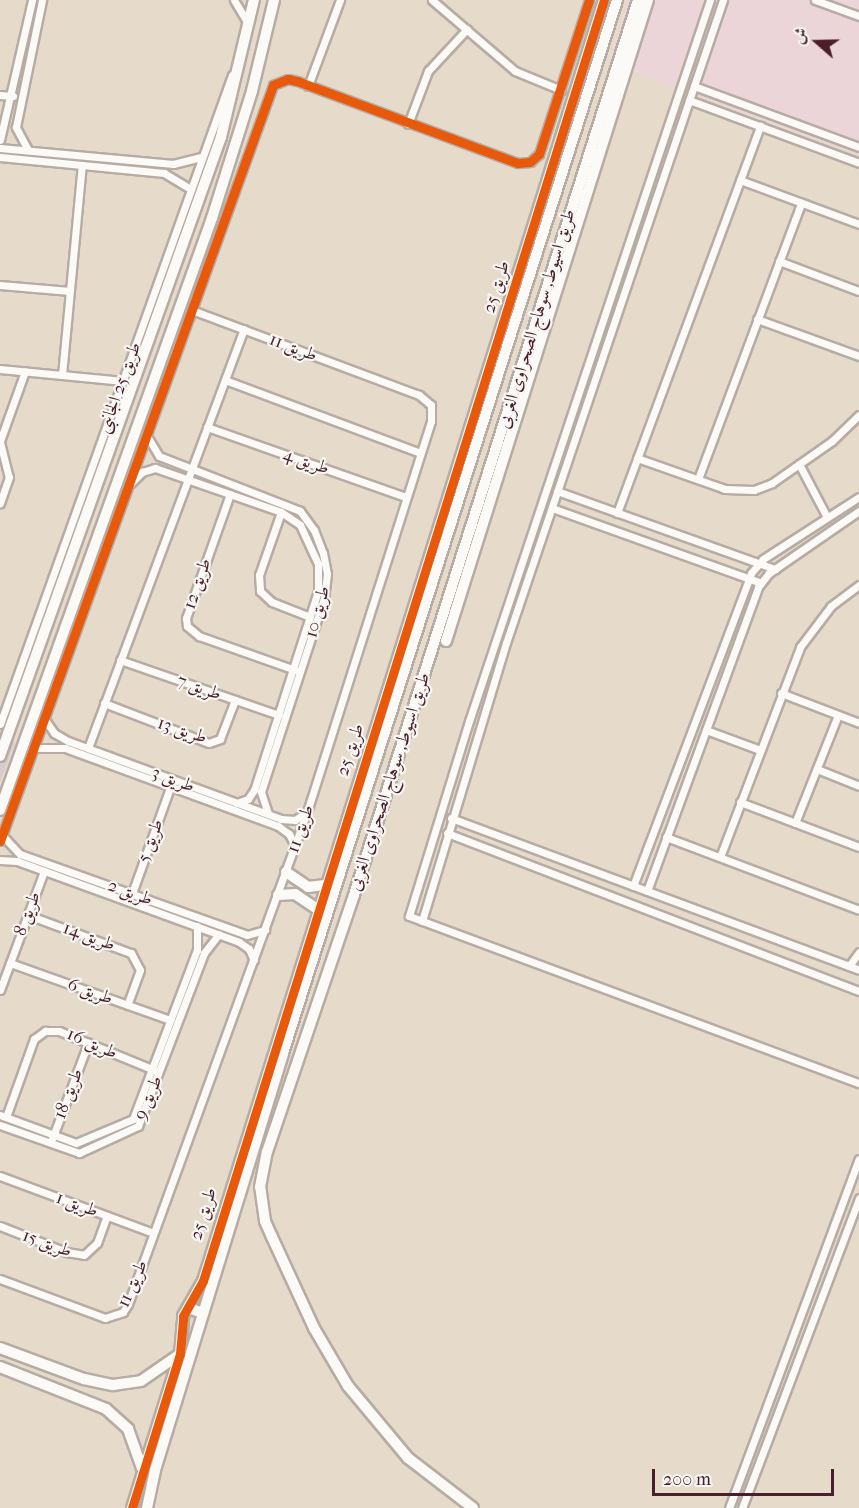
<!DOCTYPE html>
<html>
<head>
<meta charset="utf-8">
<style>
	body { margin:0 }
	#map { position:relative; width:859px; height:1508px; overflow:hidden; background:#e6dbcb; font-family:"IM FELL French Canon",Amiri,serif }
	div>[style] { position:absolute }
	[style*='--x'] { left:calc(var(--x)*1px); top:calc(var(--y)*1px); width:calc(var(--w)*1px); rotate:calc(var(--a)*1deg) }
	.built>* { inset:0; background:#ecd5d8 }
	.industrial>* { inset:0; background:#d9cbce }
	.roads { filter:drop-shadow(2px 0 #b7aca3) drop-shadow(-2px 0 #b7aca3) drop-shadow(0 2px #b7aca3) drop-shadow(0 -2px #b7aca3) }
	.street>* { height:7px; margin:-3.5px; padding:0 3.5px; transform-origin:3.5px; border-radius:3.5px; background:#fbfaf7 }
	.secondary>* { height:10px; margin:-5px; padding:0 5px; transform-origin:5px; border-radius:5px; background:#fbfaf7 }
	.primary>* { height:10px; margin:-5px; padding:0 5px; transform-origin:5px; border-radius:5px; background:#fbfaf7 }
	.cycleway>* { height:9px; margin:-4.5px; padding:0 4.5px; transform-origin:4.5px; border-radius:4.5px; background:#e8590c }
	span { translate:-50% -50%; white-space:nowrap; text-align:center; line-height:1.15; -webkit-text-stroke:4.5px #f6f6f2; paint-order:stroke }
	.street-label { font-size:18px; color:#4a1f2b }
	.north { position:absolute; left:787px; top:12px; width:60px; height:60px; -webkit-text-stroke:4px #f6f6f2; paint-order:stroke; rotate:290deg; font-size:16px; font-weight:700; line-height:24px; text-align:center; color:#4a1f2b }
	.north::after { content:''; display:block; margin:auto; width:21px; height:27px; background:#4a1f2b; clip-path:polygon(50% 0,100% 100%,50% 72%,0 100%) }
	.scale { position:absolute; left:652px; top:1469px; width:182px; height:27px; box-sizing:border-box; border:3px solid #4a1f2b; border-top:0; padding-left:8px; font-size:18px; line-height:21px; white-space:nowrap; color:#4a1f2b; -webkit-text-stroke:4px #f6f6f2; paint-order:stroke }
</style>
</head>
<body>
<div id="map">
	<div class="built">
		<i style="clip-path:polygon(629px 0,859px 0,859px 155px,609px 63px)"></i>
	</div>
	<div class="industrial">
		<i style="clip-path:polygon(0 737px,15px 742px,0 782px)"></i>
	</div>
	<div class="roads">
		<div class="street">
			<i style="--x:234;--y:0;--w:27;--a:59"></i>
			<i style="--x:432;--y:0;--w:109;--a:40.5"></i>
			<i style="--x:515;--y:71;--w:50;--a:22.4"></i>
			<i style="--x:710;--y:0;--w:760;--a:108.48"></i>
			<i style="--x:469;--y:721;--w:204;--a:107.1"></i>
			<i style="--x:409;--y:916;--w:480;--a:20.4"></i>
			<i style="--x:815;--y:0;--w:47;--a:20"></i>
			<i style="--x:308;--y:86;--w:92;--a:-69.6"></i>
			<i style="--x:694;--y:86;--w:176;--a:20.3"></i>
			<i style="--x:0;--y:95;--w:13;--a:4"></i>
			<i style="--x:689;--y:100;--w:181;--a:20.3"></i>
			<i style="--x:408;--y:124;--w:57;--a:-69.3"></i>
			<i style="--x:428;--y:71;--w:57;--a:-47.1"></i>
			<i style="--x:0;--y:140;--w:144;--a:-77.1"></i>
			<i style="--x:0;--y:148;--w:174;--a:5.3"></i>
			<i style="--x:173;--y:164;--w:30;--a:-14"></i>
			<i style="--x:28;--y:150;--w:26;--a:-118"></i>
			<i style="--x:16;--y:127;--w:130;--a:-78.4"></i>
			<i style="--x:0;--y:157;--w:165;--a:5.6"></i>
			<i style="--x:164;--y:173;--w:31;--a:31"></i>
			<i style="--x:740;--y:180;--w:127;--a:20.3"></i>
			<i style="--x:779;--y:261;--w:85;--a:20.6"></i>
			<i style="--x:0;--y:285;--w:70;--a:4.9"></i>
			<i style="--x:757;--y:319;--w:109;--a:19.9"></i>
			<i style="--x:0;--y:369;--w:124;--a:5.6"></i>
			<i style="--x:62;--y:375;--w:211;--a:-84.6"></i>
			<i style="--x:225;--y:380;--w:208;--a:20.5"></i>
			<i style="--x:207;--y:427;--w:211;--a:19.4"></i>
			<i style="--x:147;--y:436;--w:23;--a:59"></i>
			<i style="--x:159;--y:456;--w:151;--a:21.3"></i>
			<i style="--x:300;--y:511;--w:24;--a:54"></i>
			<i style="--x:314;--y:530;--w:25;--a:69"></i>
			<i style="--x:323;--y:553;--w:21;--a:79"></i>
			<i style="--x:327;--y:574;--w:24;--a:97"></i>
			<i style="--x:324;--y:598;--w:204;--a:108"></i>
			<i style="--x:261;--y:792;--w:23;--a:72"></i>
			<i style="--x:0;--y:441;--w:74;--a:-70.3"></i>
			<i style="--x:0;--y:442;--w:36;--a:76"></i>
			<i style="--x:9;--y:477;--w:28;--a:109"></i>
			<i style="--x:637;--y:458;--w:93;--a:19.4"></i>
			<i style="--x:725;--y:489;--w:29;--a:2"></i>
			<i style="--x:754;--y:490;--w:19;--a:-21"></i>
			<i style="--x:772;--y:483;--w:73;--a:-35"></i>
			<i style="--x:832;--y:441;--w:37;--a:-44"></i>
			<i style="--x:799;--y:464;--w:60;--a:62.2"></i>
			<i style="--x:698;--y:479;--w:295;--a:-69.5"></i>
			<i style="--x:131;--y:483;--w:16;--a:-45"></i>
			<i style="--x:142;--y:472;--w:14;--a:-17"></i>
			<i style="--x:155;--y:468;--w:133;--a:19.2"></i>
			<i style="--x:281;--y:512;--w:23;--a:34"></i>
			<i style="--x:300;--y:525;--w:43;--a:65.2"></i>
			<i style="--x:318;--y:564;--w:27;--a:90"></i>
			<i style="--x:318;--y:591;--w:209;--a:107.8"></i>
			<i style="--x:254;--y:790;--w:11;--a:124"></i>
			<i style="--x:248;--y:799;--w:12;--a:160"></i>
			<i style="--x:557;--y:491;--w:232;--a:19.7"></i>
			<i style="--x:230;--y:494;--w:132;--a:109.5"></i>
			<i style="--x:186;--y:618;--w:8;--a:83"></i>
			<i style="--x:187;--y:626;--w:16;--a:40"></i>
			<i style="--x:199;--y:636;--w:102;--a:19.5"></i>
			<i style="--x:552;--y:508;--w:222;--a:19.7"></i>
			<i style="--x:281;--y:512;--w:67;--a:109.2"></i>
			<i style="--x:259;--y:575;--w:16;--a:86"></i>
			<i style="--x:260;--y:591;--w:16;--a:43"></i>
			<i style="--x:272;--y:602;--w:41;--a:21.5"></i>
			<i style="--x:617;--y:513;--w:413;--a:-69.7"></i>
			<i style="--x:120;--y:660;--w:168;--a:19.1"></i>
			<i style="--x:781;--y:693;--w:84;--a:21"></i>
			<i style="--x:104;--y:703;--w:112;--a:20.9"></i>
			<i style="--x:209;--y:743;--w:12;--a:-20"></i>
			<i style="--x:220;--y:739;--w:42;--a:-69"></i>
			<i style="--x:45;--y:720;--w:16;--a:55"></i>
			<i style="--x:54;--y:733;--w:16;--a:30"></i>
			<i style="--x:68;--y:741;--w:227;--a:20.1"></i>
			<i style="--x:281;--y:819;--w:14;--a:4"></i>
			<i style="--x:295;--y:820;--w:14;--a:-34"></i>
			<i style="--x:0;--y:724;--w:689;--a:-70.33"></i>
			<i style="--x:706;--y:730;--w:58;--a:20.3"></i>
			<i style="--x:35;--y:748;--w:30;--a:0"></i>
			<i style="--x:65;--y:748;--w:227;--a:20.1"></i>
			<i style="--x:278;--y:826;--w:14;--a:36"></i>
			<i style="--x:289;--y:834;--w:13;--a:63"></i>
			<i style="--x:88;--y:748;--w:447;--a:-69.6"></i>
			<i style="--x:817;--y:769;--w:45;--a:22"></i>
			<i style="--x:740;--y:802;--w:127;--a:20.7"></i>
			<i style="--x:451;--y:818;--w:435;--a:20.4"></i>
			<i style="--x:795;--y:823;--w:116;--a:-68.3"></i>
			<i style="--x:447;--y:833;--w:441;--a:21"></i>
			<i style="--x:2;--y:835;--w:26;--a:47"></i>
			<i style="--x:20;--y:854;--w:241;--a:19.6"></i>
			<i style="--x:247;--y:935;--w:19;--a:-16"></i>
			<i style="--x:666;--y:837;--w:206;--a:20.7"></i>
			<i style="--x:0;--y:841;--w:804;--a:-70.14"></i>
			<i style="--x:273;--y:85;--w:16;--a:-22"></i>
			<i style="--x:288;--y:79;--w:9;--a:13"></i>
			<i style="--x:297;--y:81;--w:236;--a:20.4"></i>
			<i style="--x:518;--y:163;--w:12;--a:-5"></i>
			<i style="--x:530;--y:162;--w:12;--a:-42"></i>
			<i style="--x:539;--y:154;--w:162;--a:-72"></i>
			<i style="--x:720;--y:857;--w:225;--a:-69.1"></i>
			<i style="--x:800;--y:647;--w:51;--a:-52.9"></i>
			<i style="--x:831;--y:606;--w:35;--a:-37"></i>
			<i style="--x:0;--y:860;--w:17;--a:3"></i>
			<i style="--x:17;--y:861;--w:236;--a:20"></i>
			<i style="--x:239;--y:942;--w:12;--a:35"></i>
			<i style="--x:249;--y:949;--w:12;--a:66"></i>
			<i style="--x:633;--y:886;--w:335;--a:-69.3"></i>
			<i style="--x:751;--y:573;--w:18;--a:-49"></i>
			<i style="--x:763;--y:559;--w:114;--a:-32.9"></i>
			<i style="--x:647;--y:891;--w:324;--a:-69.9"></i>
			<i style="--x:758;--y:587;--w:18;--a:-52"></i>
			<i style="--x:769;--y:573;--w:109;--a:-34.6"></i>
			<i style="--x:131;--y:896;--w:121;--a:-70.2"></i>
			<i style="--x:28;--y:915;--w:110;--a:20.3"></i>
			<i style="--x:131;--y:953;--w:19;--a:62"></i>
			<i style="--x:140;--y:970;--w:37;--a:110"></i>
			<i style="--x:422;--y:921;--w:290;--a:-73.2"></i>
			<i style="--x:506;--y:643;--w:679;--a:-71.35"></i>
			<i style="--x:10;--y:963;--w:170;--a:19.6"></i>
			<i style="--x:849;--y:966;--w:17;--a:-54"></i>
			<i style="--x:0;--y:990;--w:127;--a:-69.7"></i>
			<i style="--x:0;--y:1115;--w:81;--a:20.2"></i>
			<i style="--x:76;--y:1143;--w:62;--a:-22.8"></i>
			<i style="--x:133;--y:1119;--w:181;--a:-69.3"></i>
			<i style="--x:197;--y:950;--w:24;--a:-90"></i>
			<i style="--x:6;--y:1117;--w:83;--a:-70.3"></i>
			<i style="--x:34;--y:1039;--w:14;--a:-36"></i>
			<i style="--x:45;--y:1031;--w:14;--a:0"></i>
			<i style="--x:59;--y:1031;--w:103;--a:22.3"></i>
			<i style="--x:0;--y:1125;--w:84;--a:19.5"></i>
			<i style="--x:79;--y:1153;--w:65;--a:-24.6"></i>
			<i style="--x:138;--y:1126;--w:185;--a:-69.1"></i>
			<i style="--x:204;--y:953;--w:24;--a:-52"></i>
			<i style="--x:52;--y:1139;--w:103;--a:-69.4"></i>
			<i style="--x:0;--y:1176;--w:163;--a:20.4"></i>
			<i style="--x:0;--y:1226;--w:71;--a:21.5"></i>
			<i style="--x:66;--y:1252;--w:18;--a:9"></i>
			<i style="--x:84;--y:1255;--w:18;--a:-43"></i>
			<i style="--x:97;--y:1243;--w:29;--a:-70"></i>
			<i style="--x:0;--y:1279;--w:112;--a:20.4"></i>
			<i style="--x:105;--y:1318;--w:19;--a:-18"></i>
			<i style="--x:123;--y:1312;--w:9;--a:-58"></i>
			<i style="--x:128;--y:1304;--w:524;--a:-70.01"></i>
			<i style="--x:307;--y:812;--w:410;--a:-72.4"></i>
			<i style="--x:431;--y:421;--w:16;--a:-90"></i>
			<i style="--x:431;--y:405;--w:16;--a:-140"></i>
			<i style="--x:419;--y:395;--w:242;--a:-159.5"></i>
			<i style="--x:729;--y:1508;--w:372;--a:-69.6"></i>
			<i style="--x:742;--y:1508;--w:331;--a:-69.3"></i>
		</div>
		<div class="secondary">
			<i style="--x:446;--y:641;--w:672;--a:-72.51"></i>
			<i style="--x:0;--y:756;--w:657;--a:-70.35"></i>
			<i style="--x:221;--y:137;--w:141;--a:-76.5"></i>
			<i style="--x:0;--y:810;--w:629;--a:-70.3"></i>
			<i style="--x:212;--y:218;--w:133;--a:-72.5"></i>
			<i style="--x:252;--y:91;--w:94;--a:-76.4"></i>
			<i style="--x:286;--y:872;--w:27;--a:34"></i>
			<i style="--x:308;--y:887;--w:17;--a:-7"></i>
			<i style="--x:278;--y:895;--w:17;--a:-3"></i>
			<i style="--x:295;--y:894;--w:27;--a:34"></i>
			<i style="--x:0;--y:1348;--w:90;--a:20.3"></i>
			<i style="--x:84;--y:1379;--w:30;--a:12"></i>
			<i style="--x:113;--y:1385;--w:28;--a:-8"></i>
			<i style="--x:141;--y:1381;--w:47;--a:-34.7"></i>
			<i style="--x:0;--y:1367;--w:114;--a:21.6"></i>
			<i style="--x:106;--y:1409;--w:30;--a:42"></i>
			<i style="--x:128;--y:1429;--w:41;--a:70.3"></i>
			<i style="--x:132;--y:1508;--w:161;--a:-72.7"></i>
			<i style="--x:180;--y:1354;--w:38;--a:-85"></i>
			<i style="--x:183;--y:1316;--w:40;--a:-60.3"></i>
			<i style="--x:203;--y:1281;--w:1342;--a:-72.62"></i>
		</div>
		<div class="primary">
			<i style="--x:188;--y:1308;--w:16;--a:18"></i>
			<i style="--x:147;--y:1508;--w:39;--a:-78"></i>
			<i style="--x:155;--y:1470;--w:436;--a:-72.9"></i>
			<i style="--x:283;--y:1053;--w:1105;--a:-72.4"></i>
			<i style="--x:473;--y:1508;--w:82;--a:-142.4"></i>
			<i style="--x:408;--y:1458;--w:94;--a:-129.8"></i>
			<i style="--x:348;--y:1386;--w:67;--a:-120.4"></i>
			<i style="--x:314;--y:1328;--w:100;--a:-114.8"></i>
			<i style="--x:272;--y:1237;--w:17;--a:-114"></i>
			<i style="--x:265;--y:1221;--w:34;--a:-98"></i>
			<i style="--x:260;--y:1187;--w:36;--a:-79"></i>
			<i style="--x:267;--y:1152;--w:271;--a:-71.3"></i>
			<i style="--x:354;--y:895;--w:939;--a:-72.39"></i>
		</div>
	</div>
	<div class="cycleway">
		<i style="--x:0;--y:841;--w:804;--a:-70.14"></i>
		<i style="--x:273;--y:85;--w:16;--a:-22"></i>
		<i style="--x:288;--y:79;--w:9;--a:13"></i>
		<i style="--x:297;--y:81;--w:236;--a:20.4"></i>
		<i style="--x:518;--y:163;--w:12;--a:-5"></i>
		<i style="--x:530;--y:162;--w:12;--a:-42"></i>
		<i style="--x:539;--y:154;--w:162;--a:-72"></i>
		<i style="--x:132;--y:1508;--w:161;--a:-72.7"></i>
		<i style="--x:180;--y:1354;--w:38;--a:-85"></i>
		<i style="--x:183;--y:1316;--w:40;--a:-60.3"></i>
		<i style="--x:203;--y:1281;--w:1342;--a:-72.62"></i>
	</div>
	<div class="street-label">
		<span style="left:497px;top:287px;rotate:-73deg">طريق 25</span>
		<span style="left:537px;top:319px;rotate:-73deg">طريق اسيوط, سوهاج الصحراوى الغربى</span>
		<span style="left:293px;top:348px;rotate:21deg">طريق 11</span>
		<span style="left:120px;top:388px;rotate:-70deg">طريق 25 الجانبى</span>
		<span style="left:306px;top:462px;rotate:19deg">طريق 4</span>
		<span style="left:198px;top:584px;rotate:-71deg">طريق 12</span>
		<span style="left:318px;top:612px;rotate:-75deg">طريق 10</span>
		<span style="left:199px;top:688px;rotate:19deg">طريق 7</span>
		<span style="left:182px;top:731px;rotate:18deg">طريق 13</span>
		<span style="left:351px;top:750px;rotate:-72deg">طريق 25</span>
		<span style="left:173px;top:780px;rotate:20deg">طريق 3</span>
		<span style="left:390px;top:782px;rotate:-72deg">طريق اسيوط, سوهاج الصحراوى الغربى</span>
		<span style="left:301px;top:829px;rotate:-71deg">طريق 11</span>
		<span style="left:151px;top:841px;rotate:-70deg">طريق 5</span>
		<span style="left:130px;top:893px;rotate:20deg">طريق 2</span>
		<span style="left:28px;top:914px;rotate:-70deg">طريق 8</span>
		<span style="left:89px;top:937px;rotate:20deg">طريق 14</span>
		<span style="left:90px;top:992px;rotate:20deg">طريق 6</span>
		<span style="left:92px;top:1044px;rotate:23deg">طريق 16</span>
		<span style="left:69px;top:1094px;rotate:-69deg">طريق 18</span>
		<span style="left:149px;top:1098px;rotate:-67deg">طريق 9</span>
		<span style="left:77px;top:1205px;rotate:20deg">طريق 1</span>
		<span style="left:204px;top:1214px;rotate:-73deg">طريق 25</span>
		<span style="left:47px;top:1244px;rotate:20deg">طريق 15</span>
		<span style="left:133px;top:1284px;rotate:-66deg">طريق 11</span>
	</div>
	<div class="north">ش</div>
	<div class="scale">200 m</div>
</div>
</body>
</html>
